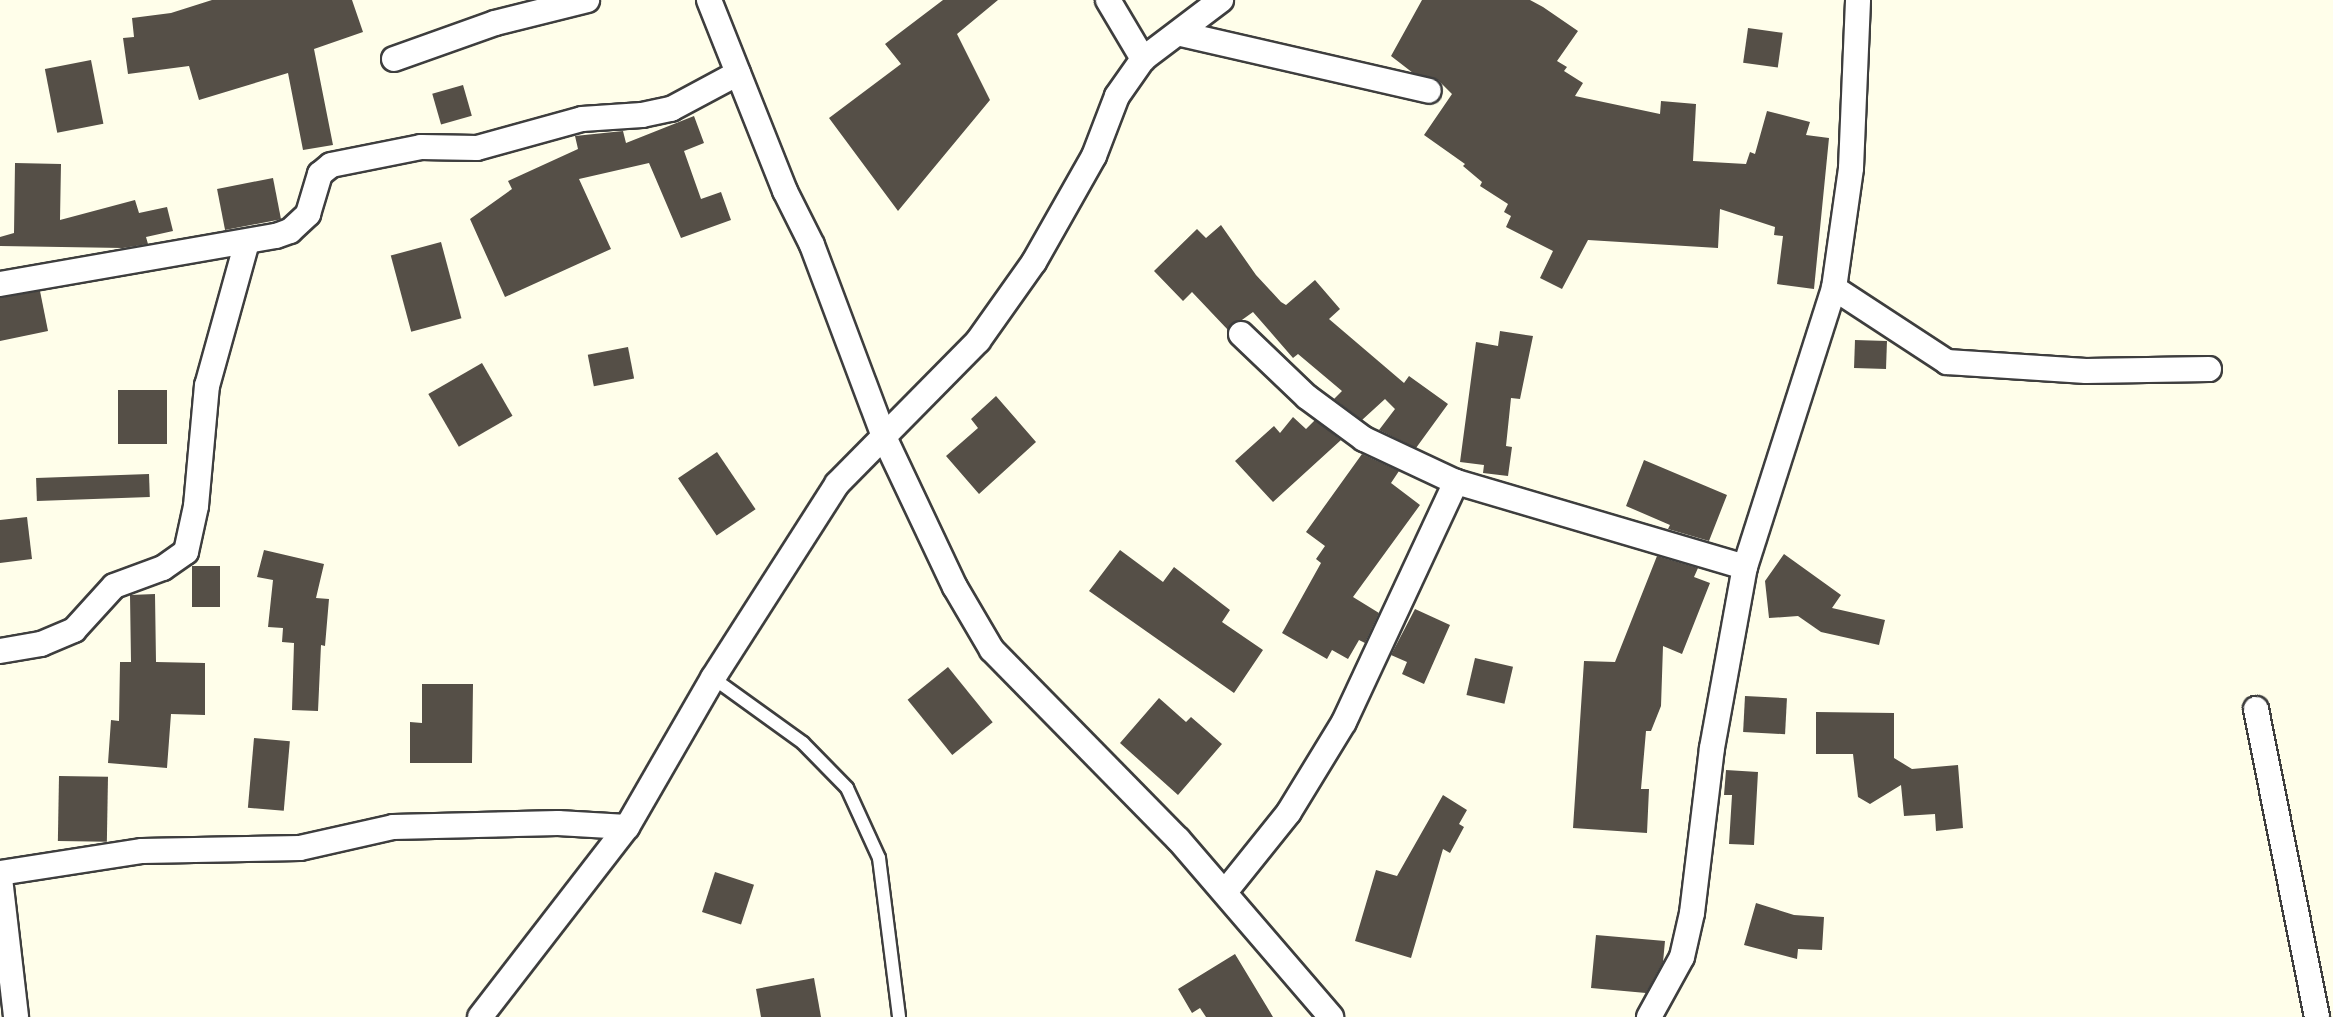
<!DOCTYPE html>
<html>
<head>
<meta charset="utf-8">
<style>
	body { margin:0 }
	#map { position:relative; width:2333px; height:1017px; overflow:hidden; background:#fffeea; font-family:"PT Serif",serif }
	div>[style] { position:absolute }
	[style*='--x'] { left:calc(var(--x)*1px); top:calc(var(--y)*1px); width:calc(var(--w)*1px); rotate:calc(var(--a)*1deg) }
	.building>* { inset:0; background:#554f47; transform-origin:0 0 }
	.roads { filter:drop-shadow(2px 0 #3e3e3e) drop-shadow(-2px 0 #3e3e3e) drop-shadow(0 2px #3e3e3e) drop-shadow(0 -2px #3e3e3e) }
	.service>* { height:12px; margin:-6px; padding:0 6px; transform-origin:6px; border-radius:6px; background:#fff }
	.minor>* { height:24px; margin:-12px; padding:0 12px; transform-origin:12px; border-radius:12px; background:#fff }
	span { translate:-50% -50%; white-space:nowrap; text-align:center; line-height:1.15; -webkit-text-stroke:6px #fff; paint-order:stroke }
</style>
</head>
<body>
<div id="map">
	<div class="building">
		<i style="clip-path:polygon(212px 0,352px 0,363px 32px,314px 49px,333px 145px,303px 150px,288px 73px,199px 100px,189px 66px,128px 74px,123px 38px,134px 37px,132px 18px,171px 13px)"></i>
		<i style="clip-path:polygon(943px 0,998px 0,957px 34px,990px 100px,898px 211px,829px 118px,901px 64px,885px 44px)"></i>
		<i style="clip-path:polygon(1422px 0,1530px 0,1543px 7px,1578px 31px,1557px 61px,1567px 67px,1564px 71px,1583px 83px,1575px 96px,1660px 114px,1661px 101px,1696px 104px,1693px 161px,1746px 164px,1750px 152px,1755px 154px,1767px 111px,1810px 122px,1806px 135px,1829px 138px,1814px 289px,1777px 284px,1783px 236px,1774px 235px,1775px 227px,1720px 209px,1718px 248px,1588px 240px,1562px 289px,1540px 278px,1553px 251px,1506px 227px,1511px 216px,1504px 212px,1508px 204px,1480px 186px,1482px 182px,1463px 166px,1465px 164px,1424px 135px,1452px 94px,1438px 80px,1413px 73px,1391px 56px)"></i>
		<i style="left:1748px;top:28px;width:35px;height:35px;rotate:8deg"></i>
		<i style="left:91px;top:60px;width:65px;height:47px;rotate:79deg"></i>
		<i style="left:463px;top:85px;width:32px;height:32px;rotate:74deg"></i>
		<i style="clip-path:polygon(694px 116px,704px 143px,684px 151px,701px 199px,721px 192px,731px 220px,681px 238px,649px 163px,579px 179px,611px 249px,505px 297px,470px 219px,512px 189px,508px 181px,578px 149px,575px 136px,623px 131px,626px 143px)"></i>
		<i style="clip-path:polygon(15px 163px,61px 164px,60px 220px,135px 200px,139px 213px,167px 207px,173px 231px,146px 237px,148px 244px,123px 248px,0 246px,0 237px,14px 233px)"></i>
		<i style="left:273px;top:178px;width:42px;height:57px;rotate:79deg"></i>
		<i style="clip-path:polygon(1221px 225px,1256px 275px,1281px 302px,1286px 305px,1315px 280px,1340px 309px,1329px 319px,1404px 383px,1409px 376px,1448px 404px,1416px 448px,1379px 430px,1395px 409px,1385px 399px,1362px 420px,1334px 399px,1342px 391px,1298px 354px,1293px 358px,1253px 312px,1228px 330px,1192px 292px,1183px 301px,1154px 271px,1197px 229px,1206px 238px)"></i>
		<i style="left:441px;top:242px;width:79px;height:52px;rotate:75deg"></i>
		<i style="clip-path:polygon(40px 291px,48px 331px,0 341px,0 298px)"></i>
		<i style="clip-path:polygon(1500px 331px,1533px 336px,1520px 399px,1511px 398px,1506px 446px,1512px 447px,1508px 476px,1483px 473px,1484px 465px,1460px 462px,1476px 342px,1498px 346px)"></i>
		<i style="left:1855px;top:340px;width:32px;height:28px;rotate:2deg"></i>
		<i style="left:628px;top:347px;width:32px;height:41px;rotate:79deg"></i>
		<i style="left:482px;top:363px;width:61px;height:62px;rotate:60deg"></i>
		<i style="left:167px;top:390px;width:54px;height:49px;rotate:90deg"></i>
		<i style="clip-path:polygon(996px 396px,1036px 442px,979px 494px,946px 456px,978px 428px,971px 419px)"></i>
		<i style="clip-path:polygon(1293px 417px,1306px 429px,1315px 420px,1341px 440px,1273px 502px,1235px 461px,1274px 426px,1280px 433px)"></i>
		<i style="left:717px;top:452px;width:69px;height:47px;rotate:56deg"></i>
		<i style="clip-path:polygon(1362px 454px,1399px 471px,1391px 483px,1420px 505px,1353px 597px,1379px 613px,1365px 643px,1359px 640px,1348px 659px,1332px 650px,1327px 659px,1282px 633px,1321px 563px,1316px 559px,1325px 546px,1306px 532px)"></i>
		<i style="clip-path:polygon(1644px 460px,1727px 495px,1709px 541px,1668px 529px,1670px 525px,1626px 506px)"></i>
		<i style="left:149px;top:474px;width:23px;height:113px;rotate:88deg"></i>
		<i style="clip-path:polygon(27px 517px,32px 559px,0 563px,0 520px)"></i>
		<i style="clip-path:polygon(264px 550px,324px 564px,316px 598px,329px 599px,325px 646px,321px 645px,318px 711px,292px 710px,294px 643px,282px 642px,283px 628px,268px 627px,273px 580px,257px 577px)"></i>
		<i style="clip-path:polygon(1120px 550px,1163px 582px,1174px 567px,1230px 610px,1222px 622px,1263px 650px,1234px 693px,1089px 591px)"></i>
		<i style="clip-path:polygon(1784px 554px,1841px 595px,1832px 608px,1885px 620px,1879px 645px,1821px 632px,1798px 616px,1769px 618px,1765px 581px)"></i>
		<i style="clip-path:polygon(1657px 556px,1698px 568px,1694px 577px,1710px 583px,1682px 654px,1663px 646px,1661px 706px,1651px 731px,1646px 731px,1641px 789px,1649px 789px,1647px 833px,1573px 828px,1584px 661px,1615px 662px)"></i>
		<i style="left:192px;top:566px;width:28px;height:41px"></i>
		<i style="clip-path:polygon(155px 594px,156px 662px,205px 663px,205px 715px,171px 714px,167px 768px,108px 763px,111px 720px,119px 721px,120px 662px,131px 662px,130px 595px)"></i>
		<i style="clip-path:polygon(1415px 609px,1450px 625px,1424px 684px,1402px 674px,1407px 662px,1391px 655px)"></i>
		<i style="left:1475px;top:658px;width:39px;height:38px;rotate:13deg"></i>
		<i style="left:948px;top:667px;width:71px;height:52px;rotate:51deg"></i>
		<i style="clip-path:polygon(422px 684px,473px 684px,472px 763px,410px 763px,410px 722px,422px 723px)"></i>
		<i style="left:1745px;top:696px;width:42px;height:36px;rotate:3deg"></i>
		<i style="clip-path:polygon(1159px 698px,1186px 722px,1191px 717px,1222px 744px,1178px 795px,1120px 743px)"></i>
		<i style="clip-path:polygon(1816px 712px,1894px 713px,1894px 758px,1912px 769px,1958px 765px,1963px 828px,1936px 831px,1935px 814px,1904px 816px,1901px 785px,1870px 804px,1858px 797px,1853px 754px,1816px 754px)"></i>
		<i style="left:254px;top:738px;width:36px;height:70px;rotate:5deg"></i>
		<i style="clip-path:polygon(1726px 770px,1758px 772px,1754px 845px,1729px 844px,1732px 795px,1724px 795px)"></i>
		<i style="left:59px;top:776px;width:49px;height:65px;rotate:1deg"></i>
		<i style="clip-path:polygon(1443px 795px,1467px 810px,1459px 824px,1464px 827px,1450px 853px,1443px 849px,1411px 958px,1355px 941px,1376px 870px,1397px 876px)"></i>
		<i style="left:715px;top:872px;width:41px;height:42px;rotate:18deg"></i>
		<i style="clip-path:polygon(1756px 903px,1794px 915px,1824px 917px,1822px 950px,1798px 949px,1797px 959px,1744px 945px)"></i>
		<i style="clip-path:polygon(1596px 935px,1665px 941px,1663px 962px,1646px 993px,1591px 988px)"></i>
		<i style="clip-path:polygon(1235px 954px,1273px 1017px,1206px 1017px,1200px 1008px,1192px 1013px,1178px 989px)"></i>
		<i style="clip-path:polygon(814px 978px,821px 1017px,761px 1017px,756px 989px)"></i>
	</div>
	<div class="roads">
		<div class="service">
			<i style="--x:713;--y:678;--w:111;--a:35.8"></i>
			<i style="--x:803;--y:743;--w:63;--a:45.6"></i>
			<i style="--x:847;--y:788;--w:77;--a:65.4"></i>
			<i style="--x:879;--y:858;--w:160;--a:82.8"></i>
		</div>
		<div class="minor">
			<i style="--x:709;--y:0;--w:206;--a:68.3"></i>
			<i style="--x:785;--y:191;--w:60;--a:63.4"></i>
			<i style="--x:812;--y:245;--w:205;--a:69.4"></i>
			<i style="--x:884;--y:437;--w:166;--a:64.7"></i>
			<i style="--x:955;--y:587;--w:73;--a:59.6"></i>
			<i style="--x:992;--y:650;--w:265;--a:45.5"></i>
			<i style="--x:1178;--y:839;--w:235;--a:49.3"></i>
			<i style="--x:1108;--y:0;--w:69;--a:59.3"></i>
			<i style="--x:1181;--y:34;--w:254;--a:12.9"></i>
			<i style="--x:394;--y:59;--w:107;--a:-19.6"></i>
			<i style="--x:495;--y:23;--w:95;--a:-14"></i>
			<i style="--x:0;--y:284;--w:280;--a:-9.9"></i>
			<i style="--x:276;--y:236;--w:15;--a:-20"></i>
			<i style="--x:290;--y:231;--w:25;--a:-43"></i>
			<i style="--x:308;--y:214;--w:42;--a:-73.3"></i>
			<i style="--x:320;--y:174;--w:14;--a:-39"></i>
			<i style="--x:331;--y:165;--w:92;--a:-11.3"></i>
			<i style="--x:421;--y:147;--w:56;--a:1"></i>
			<i style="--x:477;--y:148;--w:109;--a:-15.4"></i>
			<i style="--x:582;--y:119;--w:60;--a:-3.8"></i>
			<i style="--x:642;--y:115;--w:30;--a:-12"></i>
			<i style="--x:671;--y:109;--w:76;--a:-28.2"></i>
			<i style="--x:1834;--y:288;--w:135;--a:33.2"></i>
			<i style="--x:1947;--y:362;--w:139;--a:3.7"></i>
			<i style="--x:2086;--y:371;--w:123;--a:-0.9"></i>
			<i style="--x:1241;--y:334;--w:91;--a:43.7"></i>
			<i style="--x:1307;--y:397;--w:71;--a:36.4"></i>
			<i style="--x:1364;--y:439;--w:102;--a:25.1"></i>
			<i style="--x:1456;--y:482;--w:301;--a:16.4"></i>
			<i style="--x:0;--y:651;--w:42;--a:-9.7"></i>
			<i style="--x:41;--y:644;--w:36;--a:-23"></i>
			<i style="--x:74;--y:630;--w:59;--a:-47.7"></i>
			<i style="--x:114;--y:586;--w:52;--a:-20.2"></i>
			<i style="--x:163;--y:568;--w:28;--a:-35"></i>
			<i style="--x:186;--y:552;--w:47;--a:-77.7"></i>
			<i style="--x:196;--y:506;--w:121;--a:-84.8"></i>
			<i style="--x:207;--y:386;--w:149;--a:-74.5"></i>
			<i style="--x:2256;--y:709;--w:314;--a:78.8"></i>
			<i style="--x:0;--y:873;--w:144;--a:-8.8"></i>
			<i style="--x:142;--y:851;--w:158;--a:-1.1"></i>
			<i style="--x:300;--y:848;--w:95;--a:-12.7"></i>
			<i style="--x:393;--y:827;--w:165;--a:-1.4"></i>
			<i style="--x:558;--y:823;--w:69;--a:3.3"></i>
			<i style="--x:0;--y:878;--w:140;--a:83.4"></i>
			<i style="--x:1225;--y:892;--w:102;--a:-51.3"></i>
			<i style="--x:1289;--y:812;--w:105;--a:-58.6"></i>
			<i style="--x:1344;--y:722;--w:265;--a:-65"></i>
			<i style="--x:480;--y:1017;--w:240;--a:-52.3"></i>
			<i style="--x:627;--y:827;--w:172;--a:-60"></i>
			<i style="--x:713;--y:678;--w:230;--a:-57.4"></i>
			<i style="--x:837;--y:484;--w:201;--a:-45.4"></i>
			<i style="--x:978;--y:341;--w:97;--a:-54.7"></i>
			<i style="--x:1034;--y:262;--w:122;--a:-60.5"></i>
			<i style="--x:1094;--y:156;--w:64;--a:-69"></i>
			<i style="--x:1117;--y:96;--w:45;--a:-54.9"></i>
			<i style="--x:1143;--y:59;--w:98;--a:-37.1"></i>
			<i style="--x:1649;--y:1017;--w:68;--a:-61.2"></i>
			<i style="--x:1682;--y:957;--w:45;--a:-77.2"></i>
			<i style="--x:1692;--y:913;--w:166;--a:-83.1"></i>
			<i style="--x:1712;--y:748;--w:184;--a:-79.7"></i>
			<i style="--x:1745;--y:567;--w:293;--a:-72.3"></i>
			<i style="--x:1834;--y:288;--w:121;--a:-81.9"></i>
			<i style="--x:1851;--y:168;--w:168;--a:-87.6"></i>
		</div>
	</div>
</div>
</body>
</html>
